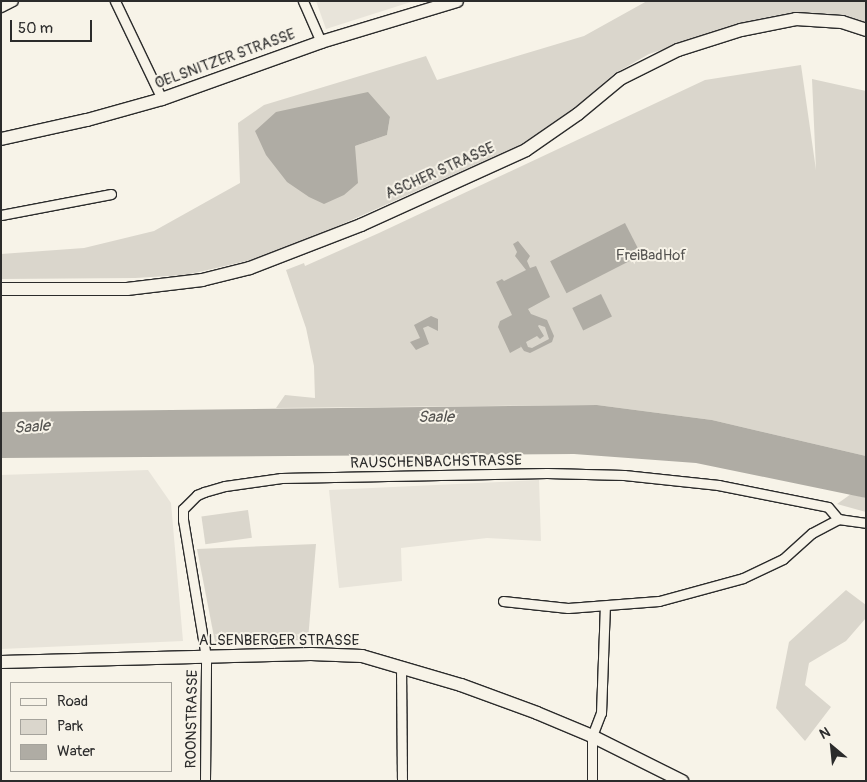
<!DOCTYPE html>
<html>
<head>
<meta charset="utf-8">
<style>
	body { margin:0 }
	#map { position:relative; width:867px; height:782px; overflow:hidden; background:#f7f3e8; font-family:Pangolin,sans-serif }
	div>[style] { position:absolute }
	[style*='--x'] { left:calc(var(--x)*1px); top:calc(var(--y)*1px); width:calc(var(--w)*1px); rotate:calc(var(--a)*1deg) }
	.built>* { inset:0; background:#e8e4da }
	.green>* { inset:0; background:#dad6cc; transform-origin:0 0 }
	.water>* { inset:0; background:#afaca4; transform-origin:0 0 }
	.roads { filter:drop-shadow(1px 0 #2b2b2b) drop-shadow(-1px 0 #2b2b2b) drop-shadow(0 1px #2b2b2b) drop-shadow(0 -1px #2b2b2b) }
	.street>* { height:9px; margin:-4.5px; padding:0 4.5px; transform-origin:4.5px; border-radius:4.5px; background:#f7f3e8 }
	.secondary>* { height:12px; margin:-6px; padding:0 6px; transform-origin:6px; border-radius:6px; background:#f7f3e8 }
	span { translate:-50% -50%; white-space:nowrap; text-align:center; line-height:1.15; -webkit-text-stroke:4px #f7f3e8; paint-order:stroke }
	.street-label { font-size:15px; color:#2b2b2b }
	.park-label { font-size:15px; color:#575653 }
	.water-label { font-size:16px; color:#53524f; font-style:italic }
	.frame { position:absolute; inset:0; border:2px solid #2b2b2b; pointer-events:none }
	.legend { position:absolute; left:10px; top:682px; width:162px; height:90px; box-sizing:border-box; background:#f7f3e8; border:1px solid #a5a39c; margin:0; padding:6px 9px; list-style:none; font-size:15px; color:#2b2b2b }
	.legend li { display:flex; align-items:center; gap:10px; height:25px }
	.legend b { width:25px; border:1px solid #a5a39c }
	.north { position:absolute; left:807px; top:722px; width:50px; height:50px; -webkit-text-stroke:4px #f7f3e8; paint-order:stroke; rotate:332deg; font-size:14px; font-weight:700; line-height:20px; text-align:center; color:#2b2b2b }
	.north::after { content:''; display:block; margin:auto; width:18px; height:22px; background:#2b2b2b; clip-path:polygon(50% 0,100% 100%,50% 72%,0 100%) }
	.scale { position:absolute; left:10px; top:20px; width:82px; height:22px; box-sizing:border-box; border:2px solid #2b2b2b; border-top:0; padding-left:6px; font-size:15px; line-height:18px; white-space:nowrap; color:#2b2b2b; -webkit-text-stroke:4px #f7f3e8; paint-order:stroke }
</style>
</head>
<body>
<div id="map">
	<div class="built">
		<i style="clip-path:polygon(316px 1px,414px 1px,326px 29px)"></i>
		<i style="clip-path:polygon(148px 470px,171px 503px,183px 641px,1px 649px,1px 475px)"></i>
		<i style="clip-path:polygon(539px 480px,541px 541px,487px 538px,401px 548px,402px 581px,339px 588px,329px 490px)"></i>
	</div>
	<div class="green">
		<i style="clip-path:polygon(evenodd,647px 1px,866px 1px,866px 23px,844px 15px,797px 13px,737px 25px,649px 54px,614px 74px,572px 110px,520px 145px,293px 246px,255px 259px,186px 275px,135px 278px,1px 279px,1px 254px,84px 248px,154px 231px,240px 183px,238px 123px,264px 105px,426px 56px,437px 80px,584px 36px,647px 1px,390px 117px,387px 135px,355px 146px,390px 117px)"></i>
		<i style="clip-path:polygon(801px 65px,816px 170px,812px 79px,866px 91px,866px 456px,712px 420px,597px 405px,276px 408px,285px 395px,315px 398px,314px 366px,306px 328px,286px 270px,304px 263px,305px 266px,379px 233px,705px 80px)"></i>
		<i style="clip-path:polygon(851px 494px,866px 498px,866px 512px,837px 504px)"></i>
		<i style="left:248px;top:510px;width:28px;height:47px;rotate:82deg"></i>
		<i style="clip-path:polygon(316px 544px,308px 640px,215px 642px,197px 549px)"></i>
		<i style="clip-path:polygon(846px 590px,866px 605px,866px 618px,846px 641px,809px 663px,805px 685px,831px 707px,805px 741px,776px 708px,789px 642px)"></i>
	</div>
	<div class="water">
		<i style="clip-path:polygon(368px 92px,390px 117px,387px 135px,355px 146px,358px 183px,344px 195px,324px 204px,309px 197px,287px 182px,266px 155px,255px 131px,276px 112px)"></i>
		<i style="left:625px;top:223px;width:36px;height:84px;rotate:63deg"></i>
		<i style="clip-path:polygon(evenodd,518px 241px,530px 256px,527px 261px,530px 268px,536px 266px,550px 297px,528px 309px,531px 314px,547px 320px,554px 336px,552px 342px,530px 353px,524px 351px,520px 345px,521px 347px,510px 353px,498px 327px,500px 321px,512px 315px,496px 282px,502px 279px,504px 281px,526px 270px,515px 256px,517px 252px,513px 244px,518px 241px,539px 325px,545px 327px,549px 339px,532px 348px,528px 347px,526px 342px,537px 336px,540px 339px,544px 336px,538px 326px,539px 325px)"></i>
		<i style="left:601px;top:294px;width:25px;height:32px;rotate:64deg"></i>
		<i style="clip-path:polygon(431px 316px,438px 319px,438px 331px,428px 326px,423px 328px,429px 344px,416px 350px,410px 342px,420px 338px,414px 325px)"></i>
		<i style="clip-path:polygon(597px 405px,712px 420px,866px 456px,866px 498px,696px 463px,574px 454px,1px 458px,1px 412px)"></i>
	</div>
	<div class="roads">
		<div class="street">
			<i style="--x:115;--y:1;--w:109;--a:64.4"></i>
			<i style="--x:303;--y:1;--w:45;--a:66.3"></i>
			<i style="--x:1;--y:7;--w:13;--a:-27"></i>
			<i style="--x:1;--y:215;--w:112;--a:-10.8"></i>
			<i style="--x:503;--y:601;--w:65;--a:6.1"></i>
			<i style="--x:568;--y:608;--w:91;--a:-4.4"></i>
			<i style="--x:659;--y:601;--w:87;--a:-15.3"></i>
			<i style="--x:743;--y:578;--w:44;--a:-25.4"></i>
			<i style="--x:783;--y:559;--w:39;--a:-42"></i>
			<i style="--x:812;--y:533;--w:30;--a:-28"></i>
			<i style="--x:838;--y:519;--w:28;--a:8"></i>
			<i style="--x:401;--y:666;--w:115;--a:89.5"></i>
			<i style="--x:205;--y:781;--w:124;--a:-89.5"></i>
			<i style="--x:206;--y:657;--w:139;--a:-99.5"></i>
			<i style="--x:183;--y:520;--w:11;--a:-90"></i>
			<i style="--x:183;--y:509;--w:20;--a:-45"></i>
			<i style="--x:197;--y:495;--w:8;--a:-23"></i>
			<i style="--x:204;--y:492;--w:22;--a:-16"></i>
			<i style="--x:225;--y:486;--w:57;--a:-8.1"></i>
			<i style="--x:281;--y:478;--w:266;--a:-1.1"></i>
			<i style="--x:547;--y:473;--w:77;--a:1.5"></i>
			<i style="--x:624;--y:475;--w:95;--a:6.1"></i>
			<i style="--x:718;--y:485;--w:112;--a:11.3"></i>
			<i style="--x:828;--y:507;--w:16;--a:50"></i>
			<i style="--x:592;--y:781;--w:45;--a:-90"></i>
			<i style="--x:592;--y:736;--w:25;--a:-69"></i>
			<i style="--x:601;--y:713;--w:107;--a:-87.9"></i>
		</div>
		<div class="secondary">
			<i style="--x:1;--y:139;--w:88;--a:-12.5"></i>
			<i style="--x:87;--y:120;--w:78;--a:-15.6"></i>
			<i style="--x:162;--y:99;--w:169;--a:-19.7"></i>
			<i style="--x:321;--y:42;--w:142;--a:-16.8"></i>
			<i style="--x:1;--y:289;--w:126;--a:0"></i>
			<i style="--x:127;--y:289;--w:76;--a:-6.8"></i>
			<i style="--x:202;--y:280;--w:49;--a:-14"></i>
			<i style="--x:250;--y:268;--w:119;--a:-21.2"></i>
			<i style="--x:361;--y:225;--w:181;--a:-24.4"></i>
			<i style="--x:526;--y:150;--w:63;--a:-34.7"></i>
			<i style="--x:578;--y:114;--w:55;--a:-39.8"></i>
			<i style="--x:620;--y:79;--w:65;--a:-26.6"></i>
			<i style="--x:678;--y:50;--w:66;--a:-17.6"></i>
			<i style="--x:741;--y:30;--w:56;--a:-11.3"></i>
			<i style="--x:796;--y:19;--w:46;--a:3.7"></i>
			<i style="--x:842;--y:22;--w:25;--a:18"></i>
			<i style="--x:1;--y:662;--w:310;--a:-1.5"></i>
			<i style="--x:311;--y:654;--w:51;--a:2.2"></i>
			<i style="--x:362;--y:656;--w:103;--a:16.3"></i>
			<i style="--x:461;--y:685;--w:81;--a:20.2"></i>
			<i style="--x:537;--y:713;--w:60;--a:22.7"></i>
			<i style="--x:592;--y:736;--w:101;--a:26.6"></i>
		</div>
	</div>
	<div class="street-label">
		<span style="left:225px;top:59px;rotate:-20deg">OELSNITZER STRASSE</span>
		<span style="left:440px;top:171px;rotate:-24deg">ASCHER STRASSE</span>
		<span style="left:436px;top:462px;rotate:-1deg">RAUSCHENBACHSTRASSE</span>
		<span style="left:279px;top:641px">ALSENBERGER STRASSE</span>
		<span style="left:192px;top:719px;rotate:-89deg">ROONSTRASSE</span>
	</div>
	<div class="park-label">
		<span style="left:651px;top:256px">FreiBadHof</span>
	</div>
	<div class="water-label">
		<span style="left:436px;top:417px">Saale</span>
		<span style="left:32px;top:427px;rotate:-4deg">Saale</span>
	</div>
	<div class="frame"></div>
	<ul class="legend">
	<li><b style="height:6px;background:#f7f3e8"></b>Road</li>
	<li><b style="height:14px;background:#dad6cc"></b>Park</li>
	<li><b style="height:14px;background:#afaca4"></b>Water</li>
	</ul>
	<div class="north">N</div>
	<div class="scale">50 m</div>
</div>
</body>
</html>
